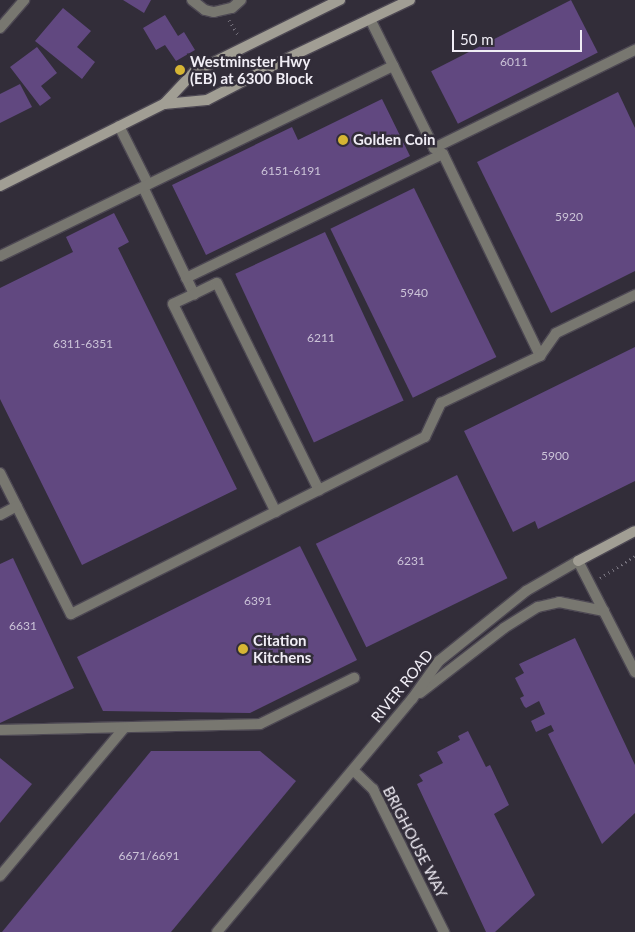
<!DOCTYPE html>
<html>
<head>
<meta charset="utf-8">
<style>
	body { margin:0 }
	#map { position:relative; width:635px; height:932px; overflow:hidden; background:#322d39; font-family:Lato,sans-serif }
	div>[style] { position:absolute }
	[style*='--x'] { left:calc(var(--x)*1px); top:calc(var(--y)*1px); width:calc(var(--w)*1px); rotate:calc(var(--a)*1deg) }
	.building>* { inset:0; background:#614880; transform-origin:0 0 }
	.path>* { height:3px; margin-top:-1.5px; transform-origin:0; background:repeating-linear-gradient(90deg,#75717c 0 1px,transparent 0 5px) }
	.roads { filter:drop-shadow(1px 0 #4d4853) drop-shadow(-1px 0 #4d4853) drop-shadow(0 1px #4d4853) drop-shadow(0 -1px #4d4853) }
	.service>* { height:10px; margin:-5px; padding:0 5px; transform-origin:5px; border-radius:5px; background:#787770 }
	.minor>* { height:10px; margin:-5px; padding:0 5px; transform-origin:5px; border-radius:5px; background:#787770 }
	.tertiary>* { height:10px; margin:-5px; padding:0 5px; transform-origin:5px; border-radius:5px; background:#787770 }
	.secondary>* { height:10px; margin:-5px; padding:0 5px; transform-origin:5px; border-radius:5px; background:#a19e94 }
	.dots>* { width:14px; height:14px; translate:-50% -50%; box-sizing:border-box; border:2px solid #322d39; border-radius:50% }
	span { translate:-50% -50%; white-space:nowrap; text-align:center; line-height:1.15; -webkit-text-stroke:5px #322d39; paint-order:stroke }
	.number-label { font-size:12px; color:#ccc4d8 }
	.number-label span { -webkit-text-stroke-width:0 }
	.poi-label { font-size:15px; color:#f0edf5; font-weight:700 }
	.left { translate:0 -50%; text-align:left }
	.street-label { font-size:15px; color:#f0edf5 }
	.scale { position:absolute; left:452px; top:30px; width:130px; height:22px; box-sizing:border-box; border:2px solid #f0edf5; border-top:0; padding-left:6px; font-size:15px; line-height:18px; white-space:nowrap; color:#f0edf5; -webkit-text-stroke:4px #322d39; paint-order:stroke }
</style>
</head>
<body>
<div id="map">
	<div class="building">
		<i style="clip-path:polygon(123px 0,151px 0,144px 13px)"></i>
		<i style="left:571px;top:0;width:59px;height:157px;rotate:63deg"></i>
		<i style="clip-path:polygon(63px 8px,91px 31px,77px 47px,95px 62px,82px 79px,35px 41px)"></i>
		<i style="clip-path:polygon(165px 15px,178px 36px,184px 32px,195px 50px,176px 61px,165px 45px,156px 50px,143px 28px)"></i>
		<i style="clip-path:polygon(37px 47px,57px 73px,41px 86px,51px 98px,40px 106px,10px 67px)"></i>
		<i style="clip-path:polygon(20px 84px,32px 107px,0 123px,0 94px)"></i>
		<i style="clip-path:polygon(618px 92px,635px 128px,635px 271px,551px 313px,477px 162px)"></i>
		<i style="clip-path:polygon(382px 99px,410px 156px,206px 255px,172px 185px,292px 127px,298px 140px)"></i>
		<i style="left:414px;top:188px;width:188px;height:93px;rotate:64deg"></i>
		<i style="clip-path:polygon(114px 213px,129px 242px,118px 248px,237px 489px,82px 565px,0 399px,0 288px,73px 252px,66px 237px)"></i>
		<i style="left:325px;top:232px;width:186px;height:99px;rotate:65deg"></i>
		<i style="clip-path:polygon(635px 347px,635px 481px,538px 529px,535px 521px,513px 532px,464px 431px)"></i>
		<i style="left:457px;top:475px;width:115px;height:157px;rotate:64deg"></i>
		<i style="clip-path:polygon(300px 546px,357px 660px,250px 713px,103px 711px,77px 657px)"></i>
		<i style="clip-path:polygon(13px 558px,74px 688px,0 723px,0 564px)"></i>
		<i style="clip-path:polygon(575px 638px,635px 765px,635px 813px,602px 844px,548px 734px,554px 731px,551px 725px,536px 732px,531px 721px,545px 714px,539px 701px,526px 708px,524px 706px,520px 698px,524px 696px,515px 678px,524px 673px,519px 664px)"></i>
		<i style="clip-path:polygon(468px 731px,486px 767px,490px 765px,509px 805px,494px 814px,535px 895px,495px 932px,486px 932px,417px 784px,423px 781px,419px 775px,443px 763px,437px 752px,460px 740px,458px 736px)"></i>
		<i style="clip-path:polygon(151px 751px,260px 751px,296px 781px,171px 932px,2px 932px)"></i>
		<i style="clip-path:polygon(0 758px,32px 784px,0 823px)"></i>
	</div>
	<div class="path">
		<i style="--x:229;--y:20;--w:19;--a:58"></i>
		<i style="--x:600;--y:578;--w:41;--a:-32.2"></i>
	</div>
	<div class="roads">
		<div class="service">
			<i style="--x:370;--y:19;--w:144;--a:63.6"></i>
			<i style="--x:434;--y:148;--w:11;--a:34"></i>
			<i style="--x:443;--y:154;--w:224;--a:64.3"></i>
			<i style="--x:119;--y:126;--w:65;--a:63.4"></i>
			<i style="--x:434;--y:148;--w:224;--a:-26"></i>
			<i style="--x:143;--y:187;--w:119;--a:64.5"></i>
			<i style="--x:194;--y:294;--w:23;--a:155"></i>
			<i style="--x:173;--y:304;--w:232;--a:63.7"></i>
			<i style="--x:0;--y:256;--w:437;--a:-25.8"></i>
			<i style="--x:186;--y:278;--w:285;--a:-25.8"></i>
			<i style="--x:194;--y:294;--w:25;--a:-26"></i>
			<i style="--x:217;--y:283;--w:231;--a:63.8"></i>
			<i style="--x:0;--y:473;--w:158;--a:63.3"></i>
			<i style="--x:71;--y:614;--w:396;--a:-26.6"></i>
			<i style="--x:425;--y:437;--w:38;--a:-65"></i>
			<i style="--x:441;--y:403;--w:110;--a:-25.4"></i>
			<i style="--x:540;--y:356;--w:28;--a:-55"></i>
			<i style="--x:556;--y:333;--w:88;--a:-25.7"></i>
			<i style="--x:0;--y:515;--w:19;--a:-28"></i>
			<i style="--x:0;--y:730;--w:260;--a:-1.3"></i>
			<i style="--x:260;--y:724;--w:105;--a:-26.1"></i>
			<i style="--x:0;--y:876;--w:193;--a:-50"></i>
		</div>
		<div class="minor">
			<i style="--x:192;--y:0;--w:16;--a:38"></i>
			<i style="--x:205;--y:10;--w:9;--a:13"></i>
			<i style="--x:214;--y:12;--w:18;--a:-13"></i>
			<i style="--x:232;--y:8;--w:12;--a:-42"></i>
			<i style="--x:0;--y:28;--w:37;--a:-49"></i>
			<i style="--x:353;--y:770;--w:28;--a:44"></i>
			<i style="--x:373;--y:789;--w:160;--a:63.6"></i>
		</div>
		<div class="tertiary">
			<i style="--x:420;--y:693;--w:106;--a:-37.7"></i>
			<i style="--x:504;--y:628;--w:40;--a:-32"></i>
			<i style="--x:538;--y:607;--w:22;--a:-13"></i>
			<i style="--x:559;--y:602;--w:46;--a:11.3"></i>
			<i style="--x:217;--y:932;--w:304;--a:-50.1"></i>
			<i style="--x:412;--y:699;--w:47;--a:-54.6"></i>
			<i style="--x:439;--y:661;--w:112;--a:-38.8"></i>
			<i style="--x:526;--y:591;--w:60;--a:-30"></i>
			<i style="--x:578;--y:561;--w:125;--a:62.8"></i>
		</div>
		<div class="secondary">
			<i style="--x:164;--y:104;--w:43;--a:-5.3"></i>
			<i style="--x:207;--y:100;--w:91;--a:-27.4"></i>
			<i style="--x:288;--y:58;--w:135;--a:-25.4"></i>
			<i style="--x:0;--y:186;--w:183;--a:-26.6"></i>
			<i style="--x:164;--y:104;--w:44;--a:-46.8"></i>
			<i style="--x:194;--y:72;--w:163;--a:-26.3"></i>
			<i style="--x:578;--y:561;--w:64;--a:-27.8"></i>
		</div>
	</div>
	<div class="dots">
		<i style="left:180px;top:70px;background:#d6b534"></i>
		<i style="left:343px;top:140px;background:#d6b534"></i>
		<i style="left:243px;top:649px;background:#d6b534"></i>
	</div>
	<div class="number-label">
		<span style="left:514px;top:62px">6011</span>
		<span style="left:291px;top:171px">6151-6191</span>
		<span style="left:569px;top:217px">5920</span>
		<span style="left:414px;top:293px">5940</span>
		<span style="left:321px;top:338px">6211</span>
		<span style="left:83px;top:344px">6311-6351</span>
		<span style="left:555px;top:456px">5900</span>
		<span style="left:411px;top:561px">6231</span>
		<span style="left:258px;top:601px">6391</span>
		<span style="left:23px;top:626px">6631</span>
		<span style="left:149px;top:856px">6671/6691</span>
	</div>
	<div class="poi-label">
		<span class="left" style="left:190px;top:70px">Westminster Hwy<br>(EB) at 6300 Block</span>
		<span class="left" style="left:353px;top:140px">Golden Coin</span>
		<span class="left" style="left:253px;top:649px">Citation<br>Kitchens</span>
	</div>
	<div class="street-label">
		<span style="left:402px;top:686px;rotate:-51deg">RIVER ROAD</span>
		<span style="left:415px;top:842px;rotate:63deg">BRIGHOUSE WAY</span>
	</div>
	<div class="scale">50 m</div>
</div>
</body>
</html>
